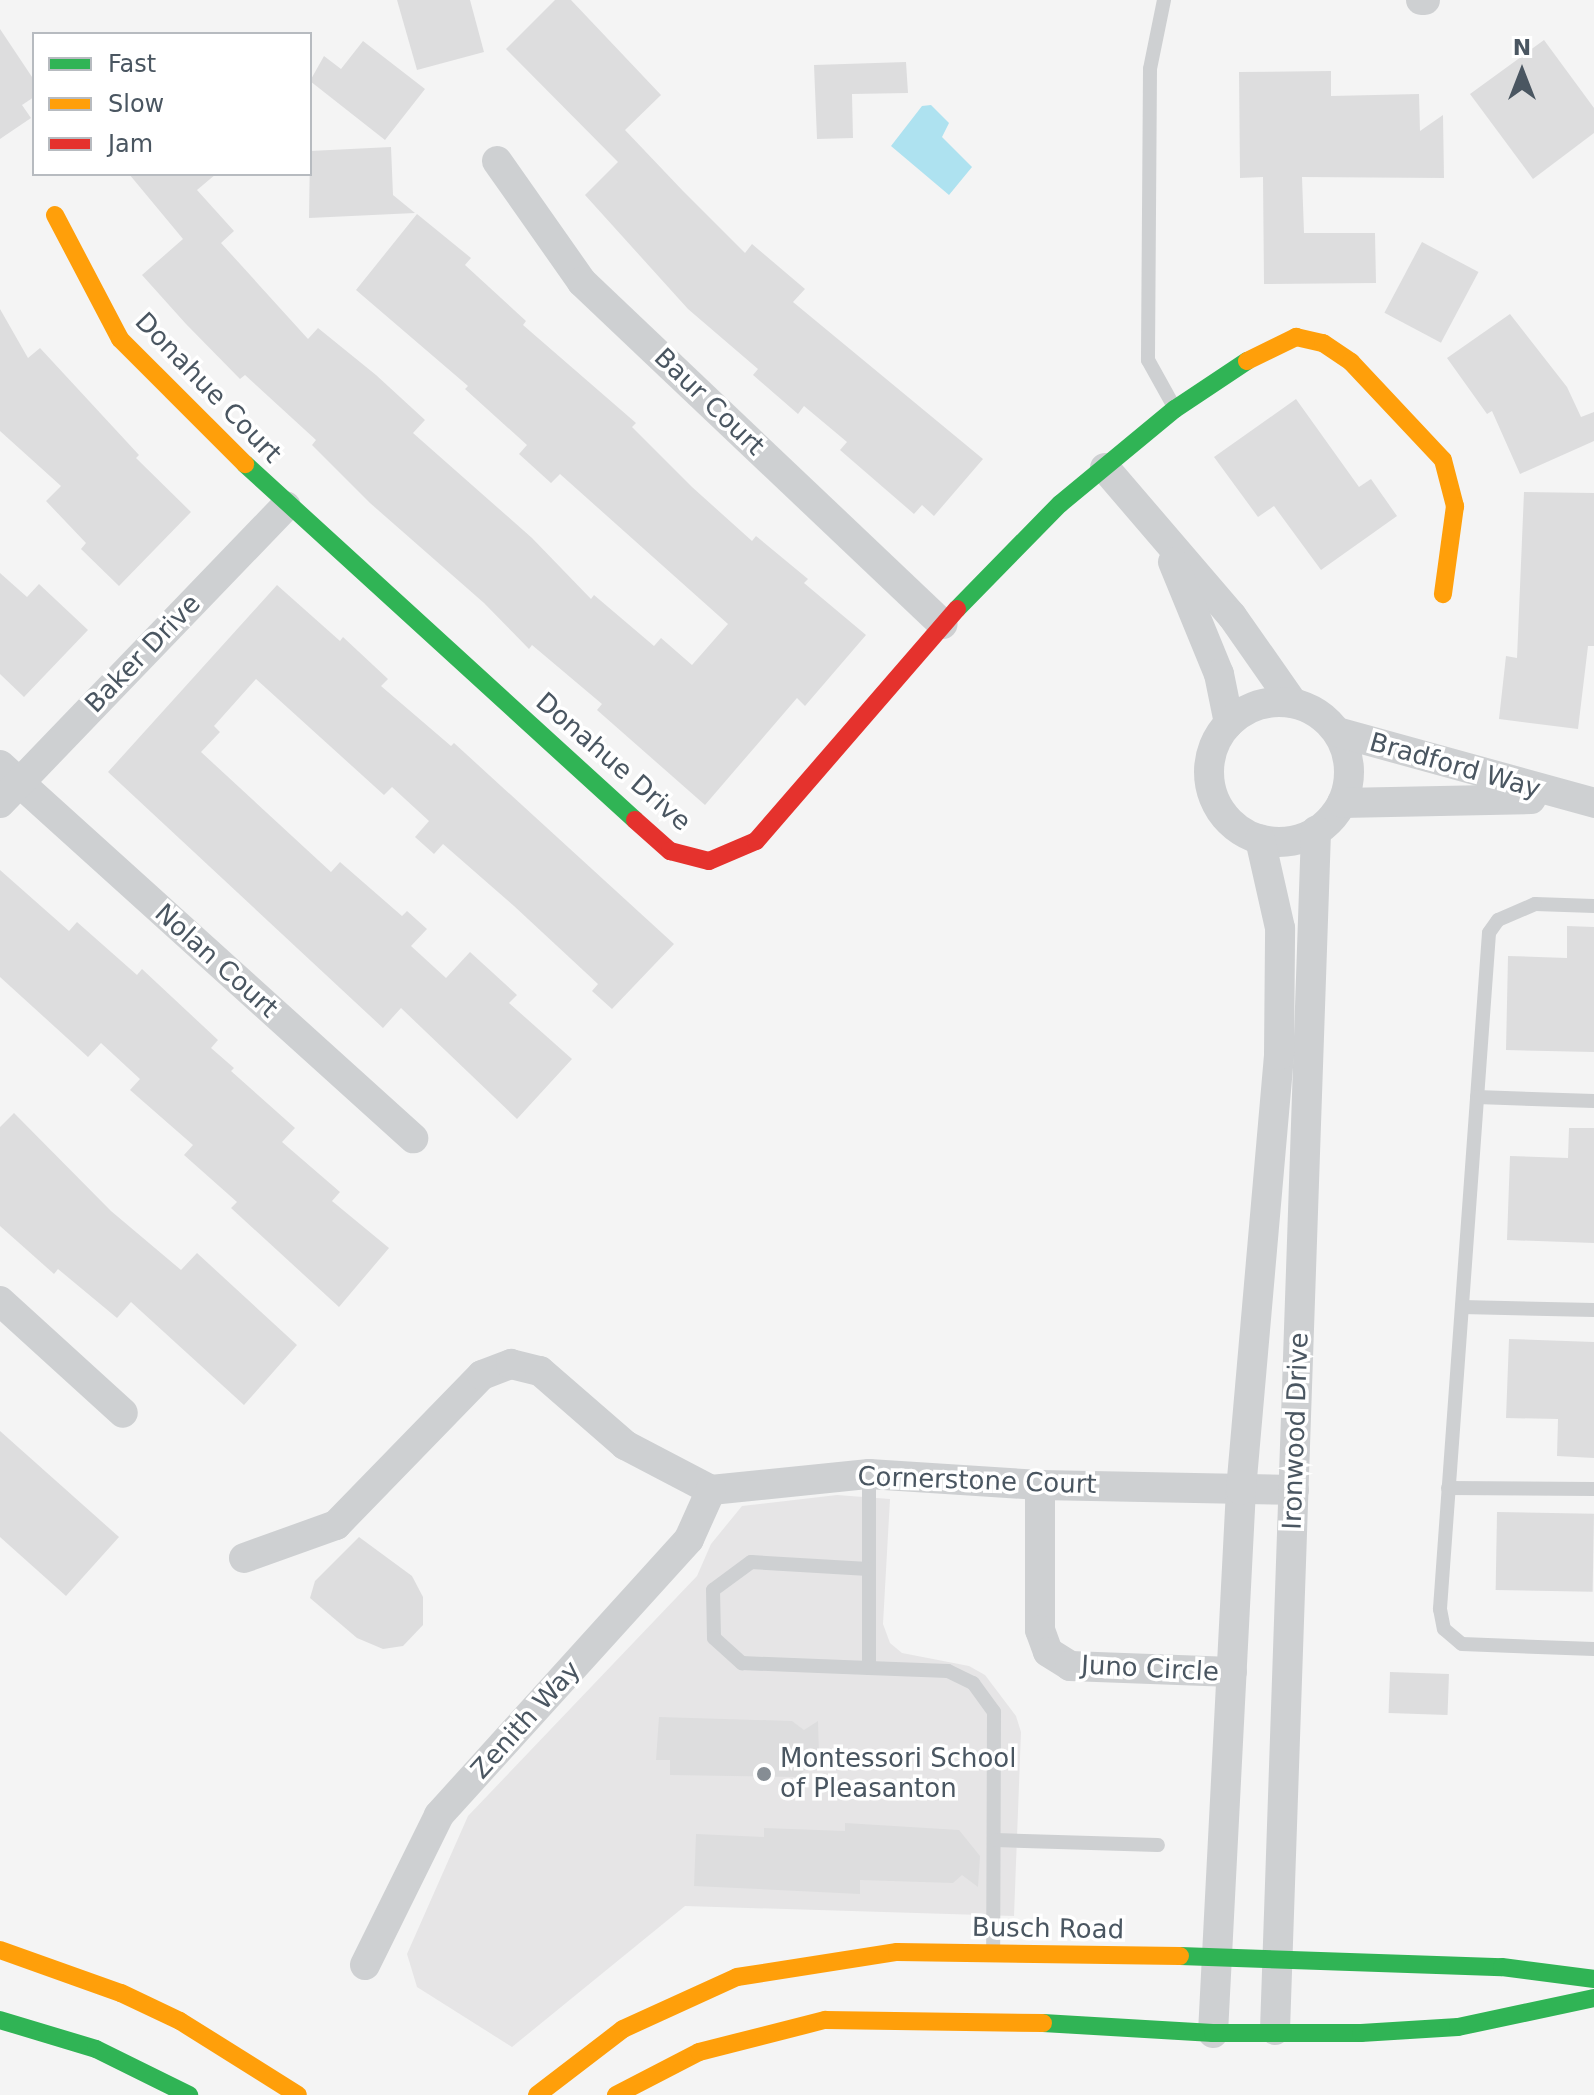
<!DOCTYPE html>
<html>
<head>
<meta charset="utf-8">
<style>
	body { margin:0 }
	#map { position:relative; width:1594px; height:2095px; overflow:hidden; background:#f4f4f4; font-family:"DejaVu Sans",sans-serif }
	div>[style] { position:absolute }
	[style*='--x'] { left:calc(var(--x)*1px); top:calc(var(--y)*1px); width:calc(var(--w)*1px); rotate:calc(var(--a)*1deg) }
	.education>* { inset:0; background:#e6e5e6 }
	.water>* { inset:0; background:#aee2f0 }
	.building>* { inset:0; background:#ddddde; transform-origin:0 0 }
	.lane>* { height:14px; margin:-7px; padding:0 7px; transform-origin:7px; border-radius:7px; background:#ced0d2 }
	.street>* { height:30px; margin:-15px; padding:0 15px; transform-origin:15px; border-radius:15px; background:#ced0d2 }
	.street>.ring { margin:-15px; padding:0; box-sizing:content-box; background:none; border:30px solid #ced0d2; border-radius:50% }
	.fast>* { height:18px; margin:-9px; padding:0 9px; transform-origin:9px; border-radius:9px; background:#30b455 }
	.slow>* { height:18px; margin:-9px; padding:0 9px; transform-origin:9px; border-radius:9px; background:#ff9f0a }
	.jam>* { height:18px; margin:-9px; padding:0 9px; transform-origin:9px; border-radius:9px; background:#e5322d }
	.dots>* { width:22px; height:22px; translate:-50% -50%; box-sizing:border-box; border:4px solid #fff; border-radius:50% }
	span { translate:-50% -50%; white-space:nowrap; text-align:center; line-height:1.15; -webkit-text-stroke:7px #fff; paint-order:stroke }
	.street-label { font-size:26px; color:#4a5661 }
	.poi-label { font-size:26px; color:#4a5661 }
	.left { translate:0 -50%; text-align:left }
	.legend { position:absolute; left:32px; top:32px; width:280px; height:144px; box-sizing:border-box; background:#fff; border:2px solid #b7bbc0; margin:0; padding:10px 14px; list-style:none; font-size:24px; color:#4a5661 }
	.legend li { display:flex; align-items:center; gap:16px; height:40px }
	.legend b { width:40px; border:2px solid #b7bbc0 }
	.north { position:absolute; left:1482px; top:32px; width:80px; height:80px; -webkit-text-stroke:6px #fff; paint-order:stroke; rotate:0deg; font-size:22px; font-weight:700; line-height:32px; text-align:center; color:#4a5661 }
	.north::after { content:''; display:block; margin:auto; width:28px; height:36px; background:#4a5661; clip-path:polygon(50% 0,100% 100%,50% 72%,0 100%) }
</style>
</head>
<body>
<div id="map">
	<div class="education">
		<i style="clip-path:polygon(837px 1495px,890px 1499px,883px 1624px,890px 1643px,902px 1653px,969px 1666px,985px 1675px,1016px 1716px,1021px 1732px,1014px 1916px,685px 1906px,512px 2047px,417px 1987px,407px 1954px,468px 1816px,697px 1576px,711px 1544px,742px 1506px)"></i>
	</div>
	<div class="water">
		<i style="clip-path:polygon(931px 105px,949px 123px,942px 137px,972px 167px,949px 195px,891px 146px,922px 106px)"></i>
	</div>
	<div class="building">
		<i style="clip-path:polygon(397px 0,470px 0,484px 52px,417px 70px)"></i>
		<i style="clip-path:polygon(555px 0,571px 0,661px 95px,625px 130px,683px 191px,745px 253px,752px 244px,805px 289px,793px 302px,983px 459px,934px 516px,922px 505px,914px 514px,840px 450px,847px 442px,804px 406px,798px 414px,753px 375px,758px 369px,688px 309px,585px 195px,618px 162px,506px 49px)"></i>
		<i style="clip-path:polygon(0 29px,34px 80px,34px 97px,22px 105px,31px 118px,0 139px)"></i>
		<i style="clip-path:polygon(1544px 40px,1594px 108px,1594px 133px,1533px 179px,1470px 94px)"></i>
		<i style="clip-path:polygon(363px 41px,425px 89px,385px 140px,310px 81px,324px 56px,341px 69px)"></i>
		<i style="clip-path:polygon(906px 62px,908px 93px,852px 94px,853px 138px,817px 139px,814px 65px)"></i>
		<i style="clip-path:polygon(1331px 71px,1331px 96px,1419px 94px,1420px 131px,1443px 115px,1444px 178px,1302px 177px,1304px 233px,1375px 233px,1376px 283px,1264px 284px,1263px 177px,1240px 178px,1239px 72px)"></i>
		<i style="clip-path:polygon(391px 147px,393px 195px,415px 213px,309px 218px,310px 151px)"></i>
		<i style="clip-path:polygon(129px 174px,216px 174px,197px 190px,234px 231px,221px 243px,308px 339px,318px 328px,376px 375px,425px 420px,413px 433px,532px 538px,591px 599px,594px 595px,654px 646px,661px 638px,692px 665px,728px 624px,560px 474px,551px 483px,519px 454px,527px 445px,465px 389px,468px 386px,356px 290px,417px 214px,471px 258px,465px 265px,526px 321px,523px 325px,636px 423px,632px 427px,692px 487px,752px 541px,756px 536px,808px 579px,804px 583px,866px 635px,805px 706px,797px 698px,705px 805px,597px 710px,602px 704px,532px 645px,529px 649px,484px 603px,370px 503px,312px 445px,316px 440px,245px 375px,240px 379px,186px 324px,142px 275px,183px 239px)"></i>
		<i style="left:1422px;top:242px;width:64px;height:80px;rotate:28deg"></i>
		<i style="clip-path:polygon(0 309px,28px 358px,40px 348px,139px 455px,136px 458px,191px 512px,119px 586px,81px 549px,86px 543px,46px 501px,61px 486px,0 431px)"></i>
		<i style="clip-path:polygon(1510px 314px,1567px 387px,1581px 417px,1594px 412px,1594px 441px,1520px 474px,1492px 411px,1487px 414px,1447px 358px)"></i>
		<i style="clip-path:polygon(1296px 399px,1359px 487px,1371px 479px,1397px 516px,1321px 570px,1274px 506px,1258px 517px,1214px 457px)"></i>
		<i style="clip-path:polygon(1524px 492px,1594px 493px,1594px 646px,1588px 646px,1578px 729px,1499px 719px,1506px 656px,1517px 658px)"></i>
		<i style="clip-path:polygon(0 573px,27px 597px,39px 584px,88px 630px,24px 697px,0 674px)"></i>
		<i style="clip-path:polygon(277px 585px,340px 641px,343px 637px,388px 679px,381px 686px,451px 746px,454px 743px,674px 944px,612px 1009px,592px 991px,598px 984px,514px 906px,443px 844px,434px 854px,415px 837px,429px 821px,392px 787px,384px 795px,256px 679px,214px 726px,220px 732px,201px 752px,331px 872px,340px 862px,402px 916px,407px 911px,427px 929px,411px 946px,446px 978px,470px 952px,517px 995px,509px 1003px,572px 1059px,517px 1119px,401px 1008px,383px 1028px,108px 772px)"></i>
		<i style="clip-path:polygon(0 870px,69px 931px,77px 922px,137px 975px,142px 969px,218px 1040px,211px 1048px,234px 1068px,231px 1071px,295px 1128px,282px 1142px,340px 1192px,332px 1201px,389px 1248px,339px 1307px,231px 1208px,237px 1202px,184px 1155px,193px 1145px,130px 1090px,140px 1079px,101px 1043px,88px 1057px,0 977px)"></i>
		<i style="clip-path:polygon(1567px 926px,1594px 927px,1594px 1052px,1506px 1050px,1508px 956px,1567px 958px)"></i>
		<i style="clip-path:polygon(14px 1113px,111px 1211px,181px 1270px,197px 1253px,297px 1345px,244px 1405px,131px 1302px,117px 1318px,58px 1269px,54px 1274px,0 1226px,0 1127px)"></i>
		<i style="clip-path:polygon(1569px 1128px,1594px 1128px,1594px 1243px,1507px 1240px,1510px 1156px,1568px 1158px)"></i>
		<i style="clip-path:polygon(1509px 1339px,1594px 1342px,1594px 1458px,1557px 1456px,1558px 1419px,1506px 1418px)"></i>
		<i style="clip-path:polygon(0 1431px,119px 1537px,66px 1596px,0 1537px)"></i>
		<i style="left:1497px;top:1512px;width:97px;height:78px;rotate:1deg"></i>
		<i style="clip-path:polygon(359px 1537px,412px 1576px,423px 1597px,423px 1625px,403px 1646px,383px 1649px,357px 1638px,310px 1598px,315px 1581px)"></i>
		<i style="left:1390px;top:1672px;width:59px;height:41px;rotate:2deg"></i>
		<i style="clip-path:polygon(659px 1717px,792px 1721px,804px 1730px,818px 1721px,819px 1755px,798px 1777px,670px 1775px,670px 1760px,656px 1760px)"></i>
		<i style="clip-path:polygon(845px 1823px,959px 1830px,980px 1856px,978px 1887px,962px 1875px,953px 1883px,860px 1880px,860px 1894px,694px 1886px,696px 1834px,764px 1837px,764px 1828px,845px 1831px)"></i>
	</div>
	<div class="lane">
		<i style="--x:1164;--y:0;--w:70;--a:101.5"></i>
		<i style="--x:1150;--y:69;--w:291;--a:90.4"></i>
		<i style="--x:1148;--y:360;--w:54;--a:61"></i>
		<i style="--x:1594;--y:906;--w:59;--a:-178.1"></i>
		<i style="--x:1535;--y:904;--w:40;--a:156.6"></i>
		<i style="--x:1498;--y:920;--w:16;--a:125"></i>
		<i style="--x:1489;--y:933;--w:678;--a:94.15"></i>
		<i style="--x:1440;--y:1609;--w:20;--a:79"></i>
		<i style="--x:1444;--y:1629;--w:23;--a:40"></i>
		<i style="--x:1462;--y:1644;--w:132;--a:2.2"></i>
		<i style="--x:1477;--y:1097;--w:117;--a:2"></i>
		<i style="--x:1462;--y:1307;--w:132;--a:1.3"></i>
		<i style="--x:869;--y:1474;--w:194;--a:90"></i>
		<i style="--x:869;--y:1668;--w:79;--a:2.2"></i>
		<i style="--x:948;--y:1671;--w:28;--a:26"></i>
		<i style="--x:973;--y:1683;--w:36;--a:54"></i>
		<i style="--x:994;--y:1712;--w:239;--a:90.2"></i>
		<i style="--x:1448;--y:1488;--w:146;--a:0.4"></i>
		<i style="--x:868;--y:1569;--w:117;--a:-176.6"></i>
		<i style="--x:751;--y:1562;--w:47;--a:143.6"></i>
		<i style="--x:713;--y:1590;--w:48;--a:88.8"></i>
		<i style="--x:714;--y:1638;--w:38;--a:42"></i>
		<i style="--x:742;--y:1663;--w:127;--a:2.3"></i>
		<i style="--x:996;--y:1840;--w:162;--a:1.8"></i>
	</div>
	<div class="street">
		<i style="--x:1421;--y:0;--w:4;--a:0"></i>
		<i style="--x:497;--y:161;--w:148;--a:54.9"></i>
		<i style="--x:582;--y:282;--w:497;--a:43.5"></i>
		<i style="--x:1105;--y:468;--w:195;--a:49.4"></i>
		<i style="--x:1232;--y:616;--w:106;--a:55"></i>
		<i style="--x:1173;--y:562;--w:121;--a:67.7"></i>
		<i style="--x:1219;--y:674;--w:50;--a:78.5"></i>
		<i class="ring" style="left:1209px;top:702px;width:110px;height:110px"></i>
		<i style="--x:1337;--y:732;--w:267;--a:15.4"></i>
		<i style="--x:0;--y:765;--w:557;--a:42.09"></i>
		<i style="--x:0;--y:803;--w:412;--a:-46.1"></i>
		<i style="--x:1342;--y:803;--w:189;--a:-1.2"></i>
		<i style="--x:0;--y:1301;--w:166;--a:42.3"></i>
		<i style="--x:1040;--y:1485;--w:145;--a:90"></i>
		<i style="--x:1040;--y:1630;--w:23;--a:70"></i>
		<i style="--x:1048;--y:1652;--w:26;--a:32"></i>
		<i style="--x:1070;--y:1666;--w:162;--a:2.1"></i>
		<i style="--x:244;--y:1558;--w:98;--a:-19.7"></i>
		<i style="--x:336;--y:1525;--w:209;--a:-45.8"></i>
		<i style="--x:482;--y:1375;--w:31;--a:-21"></i>
		<i style="--x:511;--y:1364;--w:30;--a:14"></i>
		<i style="--x:540;--y:1371;--w:113;--a:41"></i>
		<i style="--x:625;--y:1445;--w:97;--a:27.6"></i>
		<i style="--x:711;--y:1490;--w:159;--a:-5.8"></i>
		<i style="--x:869;--y:1474;--w:171;--a:3.7"></i>
		<i style="--x:1040;--y:1485;--w:254;--a:1.1"></i>
		<i style="--x:365;--y:1965;--w:167;--a:-63.7"></i>
		<i style="--x:439;--y:1815;--w:372;--a:-47.8"></i>
		<i style="--x:689;--y:1539;--w:54;--a:-65.8"></i>
		<i style="--x:1275;--y:2030;--w:1200;--a:-88.04"></i>
		<i style="--x:1213;--y:2033;--w:544;--a:-87.05"></i>
		<i style="--x:1241;--y:1490;--w:437;--a:-85"></i>
		<i style="--x:1279;--y:1055;--w:127;--a:-89.5"></i>
		<i style="--x:1280;--y:928;--w:91;--a:-102.7"></i>
	</div>
	<div class="fast">
		<i style="--x:245;--y:464;--w:528;--a:42.39"></i>
		<i style="--x:957;--y:609;--w:147;--a:-45.6"></i>
		<i style="--x:1060;--y:504;--w:149;--a:-39.6"></i>
		<i style="--x:1175;--y:409;--w:87;--a:-33.7"></i>
		<i style="--x:1180;--y:1956;--w:322;--a:2"></i>
		<i style="--x:1502;--y:1967;--w:93;--a:7.4"></i>
		<i style="--x:0;--y:2020;--w:100;--a:16.8"></i>
		<i style="--x:96;--y:2049;--w:104;--a:26.3"></i>
		<i style="--x:1043;--y:2023;--w:170;--a:3.4"></i>
		<i style="--x:1213;--y:2033;--w:148;--a:0"></i>
		<i style="--x:1361;--y:2033;--w:97;--a:-3.5"></i>
		<i style="--x:1458;--y:2027;--w:139;--a:-12"></i>
	</div>
	<div class="slow">
		<i style="--x:55;--y:215;--w:140;--a:62.3"></i>
		<i style="--x:120;--y:339;--w:177;--a:45"></i>
		<i style="--x:1247;--y:361;--w:55;--a:-26.1"></i>
		<i style="--x:1296;--y:337;--w:28;--a:13"></i>
		<i style="--x:1323;--y:343;--w:34;--a:34"></i>
		<i style="--x:1351;--y:362;--w:134;--a:46.8"></i>
		<i style="--x:1443;--y:460;--w:48;--a:75.4"></i>
		<i style="--x:1455;--y:506;--w:89;--a:97.8"></i>
		<i style="--x:0;--y:1950;--w:128;--a:19.6"></i>
		<i style="--x:121;--y:1993;--w:65;--a:25.4"></i>
		<i style="--x:180;--y:2021;--w:139;--a:32.1"></i>
		<i style="--x:537;--y:2095;--w:108;--a:-37.5"></i>
		<i style="--x:623;--y:2029;--w:125;--a:-24.5"></i>
		<i style="--x:737;--y:1977;--w:162;--a:-8.9"></i>
		<i style="--x:897;--y:1952;--w:283;--a:0.8"></i>
		<i style="--x:616;--y:2095;--w:93;--a:-27.4"></i>
		<i style="--x:699;--y:2052;--w:130;--a:-14.3"></i>
		<i style="--x:825;--y:2020;--w:218;--a:0.8"></i>
	</div>
	<div class="jam">
		<i style="--x:635;--y:820;--w:47;--a:41.5"></i>
		<i style="--x:670;--y:851;--w:40;--a:14.4"></i>
		<i style="--x:709;--y:861;--w:51;--a:-23.1"></i>
		<i style="--x:756;--y:841;--w:307;--a:-49.1"></i>
	</div>
	<div class="dots">
		<i style="left:764px;top:1774px;background:#868d94"></i>
	</div>
	<div class="street-label">
		<span style="left:208px;top:388px;rotate:46deg">Donahue Court</span>
		<span style="left:709px;top:402px;rotate:44deg">Baur Court</span>
		<span style="left:143px;top:654px;rotate:-46deg">Baker Drive</span>
		<span style="left:613px;top:762px;rotate:41deg">Donahue Drive</span>
		<span style="left:1455px;top:766px;rotate:16deg">Bradford Way</span>
		<span style="left:216px;top:961px;rotate:42deg">Nolan Court</span>
		<span style="left:1296px;top:1431px;rotate:-88deg">Ironwood Drive</span>
		<span style="left:977px;top:1481px;rotate:2deg">Cornerstone Court</span>
		<span style="left:1150px;top:1669px;rotate:3deg">Juno Circle</span>
		<span style="left:526px;top:1720px;rotate:-48deg">Zenith Way</span>
		<span style="left:1048px;top:1929px;rotate:1deg">Busch Road</span>
	</div>
	<div class="poi-label">
		<span class="left" style="left:780px;top:1774px">Montessori School<br>of Pleasanton</span>
	</div>
	<ul class="legend">
	<li><b style="height:10px;background:#30b455"></b>Fast</li>
	<li><b style="height:10px;background:#ff9f0a"></b>Slow</li>
	<li><b style="height:10px;background:#e5322d"></b>Jam</li>
	</ul>
	<div class="north">N</div>
</div>
</body>
</html>
